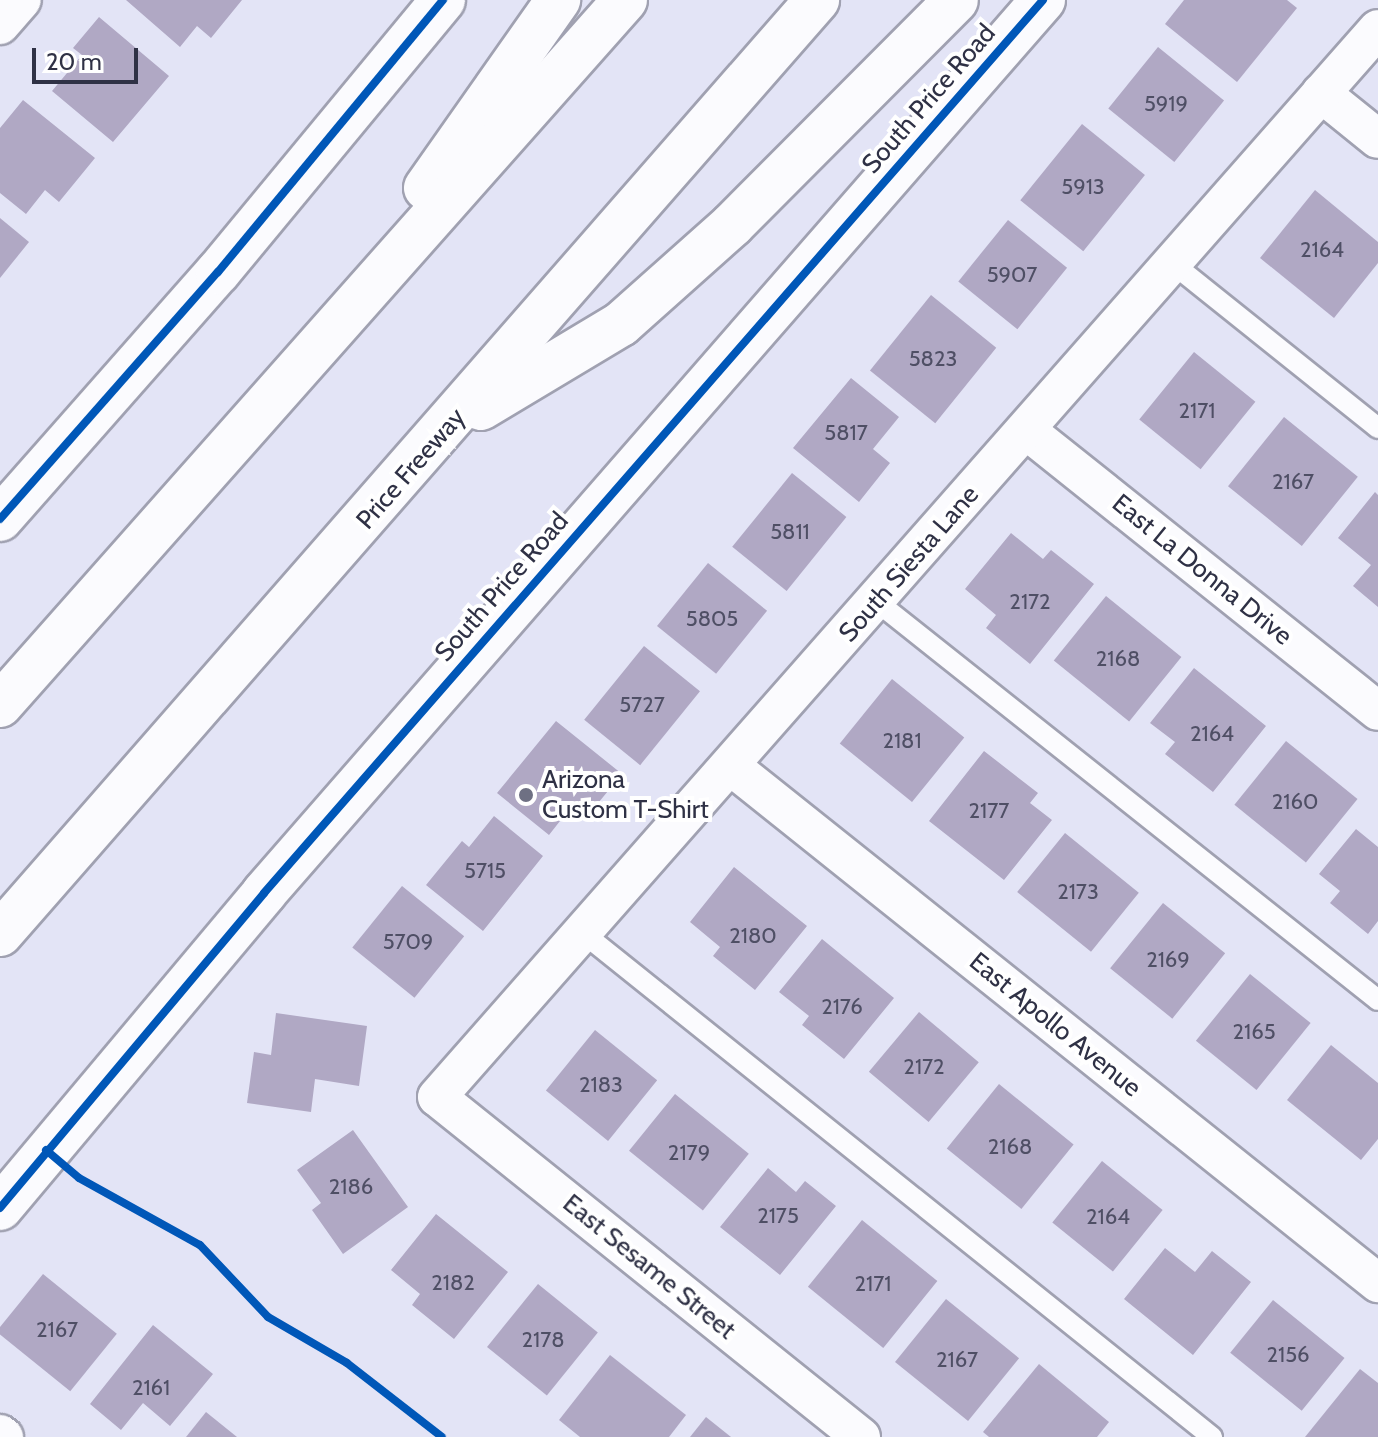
<!DOCTYPE html>
<html>
<head>
<meta charset="utf-8">
<style>
	body { margin:0 }
	#map { position:relative; width:1378px; height:1437px; overflow:hidden; background:#e3e4f6; font-family:Cabin,sans-serif }
	div>[style] { position:absolute }
	[style*='--x'] { left:calc(var(--x)*1px); top:calc(var(--y)*1px); width:calc(var(--w)*1px); rotate:calc(var(--a)*1deg) }
	.building>* { inset:0; background:#b0a8c4; transform-origin:0 0 }
	.roads { filter:drop-shadow(2px 0 #a0a1b1) drop-shadow(-2px 0 #a0a1b1) drop-shadow(0 2px #a0a1b1) drop-shadow(0 -2px #a0a1b1) }
	.service>* { height:20px; margin:-10px; padding:0 10px; transform-origin:10px; border-radius:10px; background:#fbfbfe }
	.minor>* { height:38px; margin:-19px; padding:0 19px; transform-origin:19px; border-radius:19px; background:#fbfbfe }
	.secondary>* { height:44px; margin:-22px; padding:0 22px; transform-origin:22px; border-radius:22px; background:#fbfbfe }
	.motorway>* { height:44px; margin:-22px; padding:0 22px; transform-origin:22px; border-radius:22px; background:#fbfbfe }
	.cycleway>* { height:8px; margin:-4px; padding:0 4px; transform-origin:4px; border-radius:4px; background:#0057b8 }
	.dots>* { width:22px; height:22px; translate:-50% -50%; box-sizing:border-box; border:4px solid #fff; border-radius:50% }
	span { translate:-50% -50%; white-space:nowrap; text-align:center; line-height:1.15; -webkit-text-stroke:8px #fff; paint-order:stroke }
	.number-label { font-size:22px; color:#4f4f65 }
	.number-label span { -webkit-text-stroke-width:0 }
	.street-label { font-size:26px; color:#2f3145 }
	.poi-label { font-size:26px; color:#2f3145 }
	.left { translate:0 -50%; text-align:left }
	.scale { position:absolute; left:32px; top:48px; width:106px; height:36px; box-sizing:border-box; border:4px solid #2f3145; border-top:0; padding-left:10px; font-size:24px; line-height:28px; white-space:nowrap; color:#2f3145; -webkit-text-stroke:6px #fff; paint-order:stroke }
</style>
</head>
<body>
<div id="map">
	<div class="building">
		<i style="clip-path:polygon(126px 0,242px 0,211px 38px,197px 26px,180px 47px)"></i>
		<i style="clip-path:polygon(1184px 0,1287px 0,1297px 8px,1237px 82px,1165px 24px)"></i>
		<i style="clip-path:polygon(99px 17px,169px 76px,113px 142px,52px 91px,82px 55px,73px 48px)"></i>
		<i style="left:1158px;top:47px;width:85px;height:79px;rotate:39deg"></i>
		<i style="clip-path:polygon(23px 100px,95px 158px,59px 202px,45px 190px,26px 214px,0 193px,0 128px)"></i>
		<i style="left:1082px;top:124px;width:81px;height:98px;rotate:39deg"></i>
		<i style="clip-path:polygon(1315px 190px,1378px 242px,1378px 263px,1334px 318px,1260px 258px)"></i>
		<i style="clip-path:polygon(0 218px,29px 242px,0 278px)"></i>
		<i style="left:1008px;top:220px;width:76px;height:79px;rotate:39deg"></i>
		<i style="left:931px;top:295px;width:84px;height:97px;rotate:39deg"></i>
		<i style="left:1194px;top:352px;width:79px;height:87px;rotate:39deg"></i>
		<i style="clip-path:polygon(851px 378px,899px 417px,873px 449px,890px 463px,859px 502px,793px 448px)"></i>
		<i style="left:1284px;top:417px;width:95px;height:89px;rotate:39deg"></i>
		<i style="left:792px;top:473px;width:70px;height:95px;rotate:39deg"></i>
		<i style="clip-path:polygon(1375px 492px,1378px 495px,1378px 607px,1353px 586px,1371px 565px,1338px 538px)"></i>
		<i style="clip-path:polygon(1011px 533px,1043px 559px,1051px 550px,1094px 584px,1030px 664px,986px 628px,996px 615px,965px 589px)"></i>
		<i style="left:708px;top:563px;width:76px;height:81px;rotate:39deg"></i>
		<i style="left:1106px;top:596px;width:97px;height:83px;rotate:39deg"></i>
		<i style="left:644px;top:646px;width:72px;height:95px;rotate:39deg"></i>
		<i style="clip-path:polygon(1194px 668px,1266px 726px,1213px 792px,1165px 754px,1175px 742px,1150px 723px)"></i>
		<i style="left:892px;top:679px;width:93px;height:83px;rotate:39deg"></i>
		<i style="clip-path:polygon(556px 721px,622px 774px,585px 819px,571px 807px,549px 835px,497px 793px)"></i>
		<i style="left:1286px;top:741px;width:92px;height:82px;rotate:39deg"></i>
		<i style="clip-path:polygon(984px 751px,1038px 793px,1030px 803px,1052px 820px,1004px 880px,929px 821px)"></i>
		<i style="clip-path:polygon(494px 816px,543px 856px,483px 931px,426px 885px,462px 841px,469px 847px)"></i>
		<i style="clip-path:polygon(1356px 829px,1378px 847px,1378px 921px,1368px 934px,1330px 903px,1340px 891px,1319px 874px)"></i>
		<i style="left:1065px;top:833px;width:95px;height:76px;rotate:39deg"></i>
		<i style="clip-path:polygon(734px 867px,807px 926px,755px 990px,713px 956px,720px 947px,690px 922px)"></i>
		<i style="left:402px;top:886px;width:80px;height:79px;rotate:39deg"></i>
		<i style="left:1163px;top:903px;width:80px;height:84px;rotate:39deg"></i>
		<i style="clip-path:polygon(822px 939px,894px 998px,844px 1059px,802px 1025px,809px 1016px,779px 992px)"></i>
		<i style="left:1250px;top:974px;width:78px;height:86px;rotate:39deg"></i>
		<i style="left:919px;top:1012px;width:78px;height:78px;rotate:40deg"></i>
		<i style="clip-path:polygon(276px 1013px,367px 1026px,359px 1086px,315px 1079px,311px 1112px,247px 1103px,254px 1052px,271px 1055px)"></i>
		<i style="left:595px;top:1030px;width:80px;height:78px;rotate:39deg"></i>
		<i style="clip-path:polygon(1331px 1045px,1378px 1083px,1378px 1139px,1361px 1160px,1287px 1100px)"></i>
		<i style="left:999px;top:1084px;width:96px;height:83px;rotate:39deg"></i>
		<i style="left:675px;top:1094px;width:95px;height:73px;rotate:39deg"></i>
		<i style="clip-path:polygon(353px 1130px,408px 1207px,343px 1254px,312px 1210px,321px 1203px,297px 1170px)"></i>
		<i style="left:1102px;top:1161px;width:78px;height:79px;rotate:39deg"></i>
		<i style="clip-path:polygon(768px 1168px,796px 1192px,805px 1181px,836px 1206px,780px 1275px,720px 1227px)"></i>
		<i style="clip-path:polygon(436px 1214px,508px 1272px,454px 1339px,412px 1305px,420px 1294px,391px 1270px)"></i>
		<i style="left:862px;top:1220px;width:97px;height:86px;rotate:39deg"></i>
		<i style="clip-path:polygon(1165px 1248px,1195px 1272px,1212px 1251px,1251px 1282px,1193px 1355px,1124px 1299px)"></i>
		<i style="left:43px;top:1274px;width:95px;height:74px;rotate:39deg"></i>
		<i style="left:538px;top:1284px;width:77px;height:81px;rotate:39deg"></i>
		<i style="left:946px;top:1299px;width:94px;height:81px;rotate:39deg"></i>
		<i style="left:1273px;top:1300px;width:92px;height:68px;rotate:39deg"></i>
		<i style="clip-path:polygon(153px 1325px,213px 1374px,170px 1426px,143px 1403px,121px 1430px,90px 1404px)"></i>
		<i style="clip-path:polygon(610px 1355px,686px 1415px,669px 1437px,580px 1437px,559px 1420px)"></i>
		<i style="clip-path:polygon(1039px 1364px,1109px 1422px,1097px 1437px,989px 1437px,983px 1432px)"></i>
		<i style="clip-path:polygon(1360px 1369px,1378px 1383px,1378px 1437px,1305px 1437px)"></i>
		<i style="clip-path:polygon(206px 1412px,237px 1437px,186px 1437px)"></i>
		<i style="clip-path:polygon(706px 1417px,731px 1437px,690px 1437px)"></i>
	</div>
	<div class="roads">
		<div class="service">
			<i style="--x:1172;--y:263;--w:264;--a:38.7"></i>
			<i style="--x:876;--y:601;--w:641;--a:38.48"></i>
			<i style="--x:583;--y:933;--w:806;--a:38.7"></i>
		</div>
		<div class="minor">
			<i style="--x:0;--y:25;--w:33;--a:-49"></i>
			<i style="--x:1321;--y:93;--w:73;--a:38.9"></i>
			<i style="--x:1026;--y:430;--w:450;--a:38.6"></i>
			<i style="--x:732;--y:767;--w:827;--a:38.62"></i>
			<i style="--x:0;--y:1434;--w:5;--a:37"></i>
			<i style="--x:861;--y:1437;--w:543;--a:-141.27"></i>
			<i style="--x:437;--y:1097;--w:1423;--a:-48.62"></i>
		</div>
		<div class="secondary">
			<i style="--x:0;--y:519;--w:329;--a:-48.6"></i>
			<i style="--x:218;--y:272;--w:353;--a:-50.4"></i>
			<i style="--x:0;--y:1208;--w:411;--a:-50"></i>
			<i style="--x:264;--y:893;--w:1185;--a:-48.9"></i>
		</div>
		<div class="motorway">
			<i style="--x:426;--y:188;--w:230;--a:-54.9"></i>
			<i style="--x:481;--y:408;--w:163;--a:-31"></i>
			<i style="--x:621;--y:324;--w:149;--a:-41.7"></i>
			<i style="--x:732;--y:225;--w:317;--a:-45.1"></i>
			<i style="--x:0;--y:705;--w:942;--a:-48.44"></i>
			<i style="--x:0;--y:934;--w:1241;--a:-48.82"></i>
		</div>
	</div>
	<div class="cycleway">
		<i style="--x:0;--y:519;--w:329;--a:-48.6"></i>
		<i style="--x:218;--y:272;--w:353;--a:-50.4"></i>
		<i style="--x:46;--y:1150;--w:43;--a:40.3"></i>
		<i style="--x:79;--y:1178;--w:138;--a:29"></i>
		<i style="--x:200;--y:1245;--w:99;--a:46.6"></i>
		<i style="--x:268;--y:1317;--w:91;--a:30.2"></i>
		<i style="--x:347;--y:1363;--w:120;--a:37.9"></i>
		<i style="--x:0;--y:1208;--w:411;--a:-50"></i>
		<i style="--x:264;--y:893;--w:1185;--a:-48.9"></i>
	</div>
	<div class="dots">
		<i style="left:526px;top:795px;background:#6e7083"></i>
	</div>
	<div class="number-label">
		<span style="left:1166px;top:104px">5919</span>
		<span style="left:1083px;top:187px">5913</span>
		<span style="left:1322px;top:250px">2164</span>
		<span style="left:1012px;top:275px">5907</span>
		<span style="left:933px;top:359px">5823</span>
		<span style="left:1197px;top:411px">2171</span>
		<span style="left:846px;top:433px">5817</span>
		<span style="left:1293px;top:482px">2167</span>
		<span style="left:790px;top:532px">5811</span>
		<span style="left:1030px;top:602px">2172</span>
		<span style="left:712px;top:619px">5805</span>
		<span style="left:1118px;top:659px">2168</span>
		<span style="left:642px;top:705px">5727</span>
		<span style="left:1212px;top:734px">2164</span>
		<span style="left:902px;top:741px">2181</span>
		<span style="left:1295px;top:802px">2160</span>
		<span style="left:989px;top:811px">2177</span>
		<span style="left:485px;top:871px">5715</span>
		<span style="left:1078px;top:892px">2173</span>
		<span style="left:753px;top:936px">2180</span>
		<span style="left:408px;top:942px">5709</span>
		<span style="left:1168px;top:960px">2169</span>
		<span style="left:842px;top:1007px">2176</span>
		<span style="left:1254px;top:1032px">2165</span>
		<span style="left:924px;top:1067px">2172</span>
		<span style="left:601px;top:1085px">2183</span>
		<span style="left:1010px;top:1147px">2168</span>
		<span style="left:689px;top:1153px">2179</span>
		<span style="left:351px;top:1187px">2186</span>
		<span style="left:778px;top:1216px">2175</span>
		<span style="left:1108px;top:1217px">2164</span>
		<span style="left:453px;top:1283px">2182</span>
		<span style="left:873px;top:1284px">2171</span>
		<span style="left:57px;top:1330px">2167</span>
		<span style="left:543px;top:1340px">2178</span>
		<span style="left:1288px;top:1355px">2156</span>
		<span style="left:957px;top:1360px">2167</span>
		<span style="left:151px;top:1388px">2161</span>
	</div>
	<div class="street-label">
		<span style="left:929px;top:99px;rotate:-49deg">South Price Road</span>
		<span style="left:411px;top:469px;rotate:-49deg">Price Freeway</span>
		<span style="left:909px;top:564px;rotate:-49deg">South Siesta Lane</span>
		<span style="left:1202px;top:570px;rotate:39deg">East La Donna Drive</span>
		<span style="left:502px;top:587px;rotate:-49deg">South Price Road</span>
		<span style="left:1055px;top:1025px;rotate:39deg">East Apollo Avenue</span>
		<span style="left:649px;top:1267px;rotate:39deg">East Sesame Street</span>
	</div>
	<div class="poi-label">
		<span class="left" style="left:542px;top:795px">Arizona<br>Custom T-Shirt</span>
	</div>
	<div class="scale">20 m</div>
</div>
</body>
</html>
